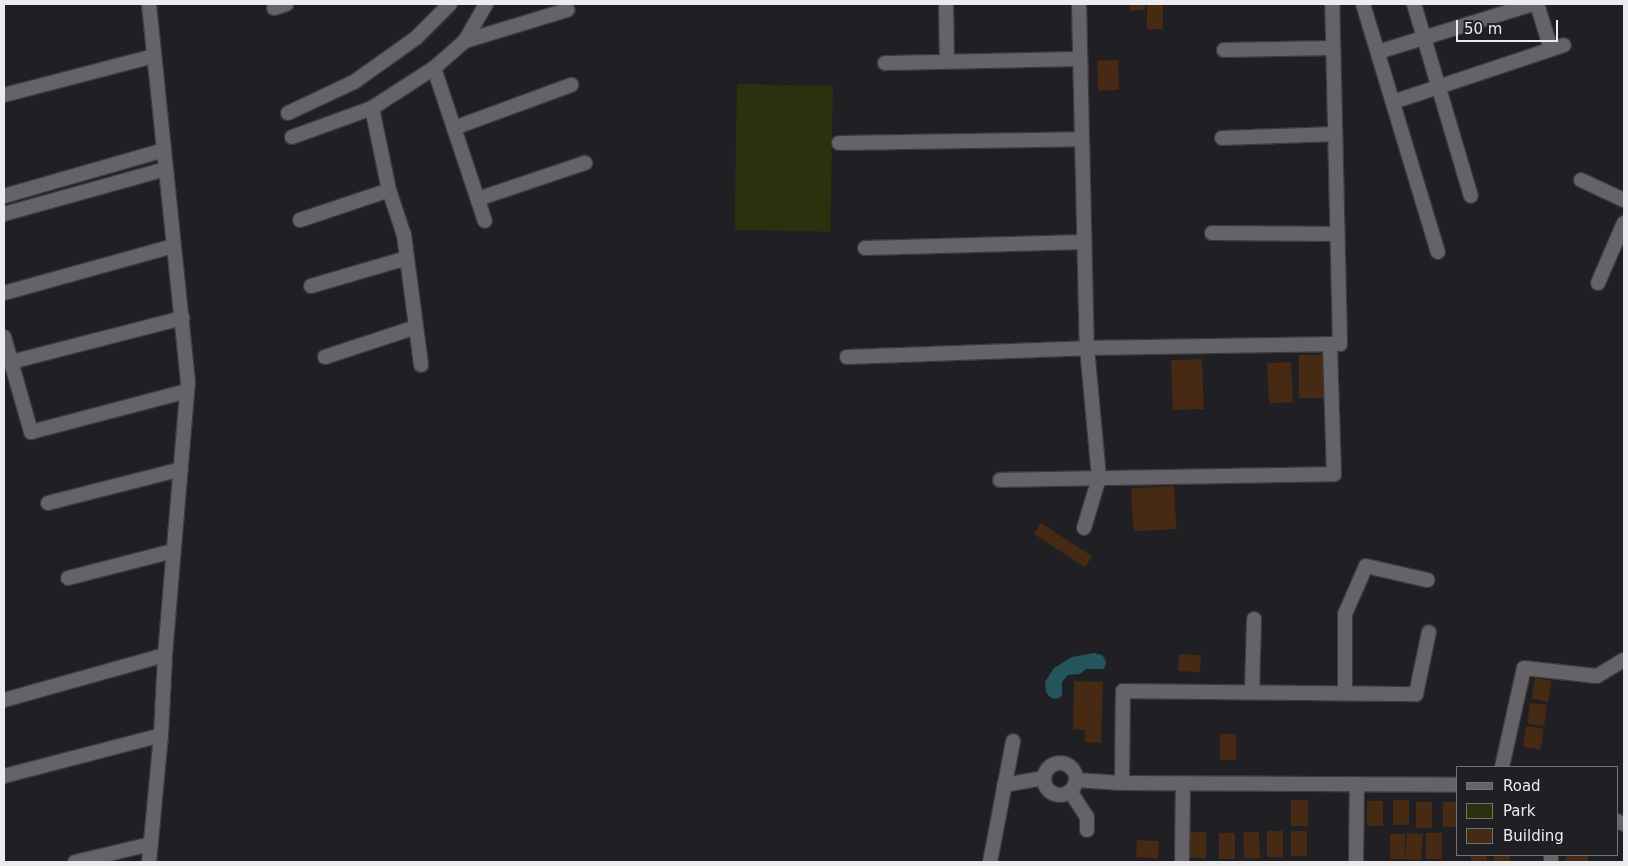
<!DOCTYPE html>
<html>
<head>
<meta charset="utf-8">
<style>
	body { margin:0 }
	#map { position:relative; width:1628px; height:866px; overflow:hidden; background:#201f23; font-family:"DejaVu Sans",sans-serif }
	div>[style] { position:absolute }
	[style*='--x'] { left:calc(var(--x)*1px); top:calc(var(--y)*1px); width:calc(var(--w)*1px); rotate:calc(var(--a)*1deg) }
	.green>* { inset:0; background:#2b300f; transform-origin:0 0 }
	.water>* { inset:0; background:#23565a }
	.building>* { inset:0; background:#462a13; transform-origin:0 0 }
	.roads { filter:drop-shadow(1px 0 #3c3b3e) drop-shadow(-1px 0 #3c3b3e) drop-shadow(0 1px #3c3b3e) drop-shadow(0 -1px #3c3b3e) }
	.minor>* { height:14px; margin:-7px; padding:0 7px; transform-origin:7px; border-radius:7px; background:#656368 }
	.minor>.ring { margin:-7px; padding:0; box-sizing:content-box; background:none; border:14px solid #656368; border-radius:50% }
	span { translate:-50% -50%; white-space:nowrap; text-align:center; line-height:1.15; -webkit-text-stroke:4px #201f23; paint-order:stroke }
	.frame { position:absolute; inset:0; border:5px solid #ecebee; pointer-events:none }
	.legend { position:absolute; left:1456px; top:766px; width:162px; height:90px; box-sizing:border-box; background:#201f23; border:1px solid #727174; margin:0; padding:6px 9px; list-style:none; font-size:15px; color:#ecebee }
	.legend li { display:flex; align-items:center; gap:10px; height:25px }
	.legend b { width:25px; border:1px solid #727174 }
	.scale { position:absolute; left:1456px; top:20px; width:102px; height:22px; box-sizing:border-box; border:2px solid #ecebee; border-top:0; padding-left:6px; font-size:15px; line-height:18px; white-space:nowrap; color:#ecebee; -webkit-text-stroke:4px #201f23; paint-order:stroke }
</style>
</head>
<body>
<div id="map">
	<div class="green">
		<i style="left:737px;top:84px;width:96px;height:146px;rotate:1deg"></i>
	</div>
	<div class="water">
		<i style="clip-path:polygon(1094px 653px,1102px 655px,1105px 659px,1106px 663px,1104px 669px,1086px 669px,1080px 674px,1068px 675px,1062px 682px,1062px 695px,1059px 698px,1053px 699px,1049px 696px,1046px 692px,1045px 682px,1054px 668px,1072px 657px)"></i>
	</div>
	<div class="building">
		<i style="clip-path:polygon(1130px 4px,1145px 4px,1145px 10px,1130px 11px)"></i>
		<i style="left:1147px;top:4px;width:16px;height:25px"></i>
		<i style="left:1118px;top:60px;width:30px;height:21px;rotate:88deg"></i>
		<i style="left:1299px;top:355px;width:25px;height:43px"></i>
		<i style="left:1202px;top:359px;width:50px;height:31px;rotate:88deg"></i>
		<i style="left:1291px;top:362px;width:40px;height:24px;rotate:87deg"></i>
		<i style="left:1174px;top:486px;width:43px;height:43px;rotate:87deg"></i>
		<i style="left:1041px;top:523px;width:61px;height:13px;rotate:33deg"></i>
		<i style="left:1179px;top:654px;width:22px;height:17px;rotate:3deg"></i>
		<i style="left:1535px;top:678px;width:17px;height:21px;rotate:10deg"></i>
		<i style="clip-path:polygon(1074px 681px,1103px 682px,1101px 743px,1085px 742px,1085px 730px,1073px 729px)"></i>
		<i style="left:1530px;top:703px;width:17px;height:21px;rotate:7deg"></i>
		<i style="left:1526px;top:726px;width:18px;height:21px;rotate:9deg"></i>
		<i style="left:1220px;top:734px;width:16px;height:26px"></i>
		<i style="left:1291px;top:800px;width:17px;height:26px"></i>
		<i style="left:1393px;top:800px;width:16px;height:25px"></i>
		<i style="left:1367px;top:801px;width:16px;height:25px"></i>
		<i style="left:1416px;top:802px;width:16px;height:26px"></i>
		<i style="left:1443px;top:802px;width:14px;height:25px"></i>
		<i style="left:1267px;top:831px;width:16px;height:26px"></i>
		<i style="left:1291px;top:831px;width:16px;height:25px"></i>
		<i style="left:1190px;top:832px;width:16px;height:26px"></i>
		<i style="left:1259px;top:832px;width:26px;height:16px;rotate:88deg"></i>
		<i style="left:1219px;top:833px;width:16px;height:26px"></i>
		<i style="left:1407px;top:833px;width:16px;height:26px;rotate:4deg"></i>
		<i style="left:1426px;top:833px;width:16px;height:26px"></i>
		<i style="left:1390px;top:834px;width:15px;height:25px"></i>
		<i style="left:1137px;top:840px;width:22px;height:17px;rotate:3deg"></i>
		<i style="left:1471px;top:855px;width:16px;height:7px"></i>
		<i style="left:1494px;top:855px;width:16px;height:7px"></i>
		<i style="clip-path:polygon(1566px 855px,1588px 856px,1588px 862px,1565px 862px)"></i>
	</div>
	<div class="roads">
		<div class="minor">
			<i style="--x:946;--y:4;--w:57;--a:89"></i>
			<i style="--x:1079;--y:4;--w:344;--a:88.7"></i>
			<i style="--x:1087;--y:348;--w:131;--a:84.7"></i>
			<i style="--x:1099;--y:478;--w:52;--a:106.7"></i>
			<i style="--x:1363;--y:4;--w:259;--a:73.2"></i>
			<i style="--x:1414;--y:4;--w:200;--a:73.5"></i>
			<i style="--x:1537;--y:4;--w:47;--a:72.7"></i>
			<i style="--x:274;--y:8;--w:13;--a:-18"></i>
			<i style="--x:465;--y:41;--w:107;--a:-16.9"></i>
			<i style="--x:1224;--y:50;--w:109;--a:-1.1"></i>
			<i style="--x:1378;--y:52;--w:162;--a:-17.2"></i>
			<i style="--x:885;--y:63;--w:195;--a:-1.2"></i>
			<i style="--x:434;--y:68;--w:161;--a:71.6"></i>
			<i style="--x:4;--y:95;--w:155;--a:-14.6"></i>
			<i style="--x:1393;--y:102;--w:180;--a:-18.4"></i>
			<i style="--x:372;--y:108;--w:84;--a:78.3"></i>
			<i style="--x:389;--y:190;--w:47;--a:71.6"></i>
			<i style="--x:404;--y:235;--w:131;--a:82.5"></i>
			<i style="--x:288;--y:113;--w:73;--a:-25.2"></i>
			<i style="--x:354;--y:82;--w:76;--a:-35.4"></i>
			<i style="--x:416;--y:38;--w:48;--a:-45"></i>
			<i style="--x:454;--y:128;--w:125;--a:-20.2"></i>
			<i style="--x:292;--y:137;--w:85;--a:-19.9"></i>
			<i style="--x:372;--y:108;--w:74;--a:-32.8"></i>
			<i style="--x:434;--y:68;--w:41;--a:-41.1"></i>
			<i style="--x:465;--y:41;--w:43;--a:-60.4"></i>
			<i style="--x:1222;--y:138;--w:113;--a:-2"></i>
			<i style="--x:839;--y:143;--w:243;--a:-0.9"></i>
			<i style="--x:1581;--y:180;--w:47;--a:24.9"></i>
			<i style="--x:4;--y:196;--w:166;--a:-16"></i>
			<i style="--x:478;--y:199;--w:113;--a:-18.6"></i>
			<i style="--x:4;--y:214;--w:168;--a:-15.5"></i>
			<i style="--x:300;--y:220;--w:94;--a:-18.6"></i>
			<i style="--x:1212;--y:233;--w:125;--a:0.5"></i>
			<i style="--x:865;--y:248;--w:219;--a:-1.6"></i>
			<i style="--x:1598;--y:283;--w:65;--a:-66.6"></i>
			<i style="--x:311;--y:286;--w:100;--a:-16.3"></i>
			<i style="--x:4;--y:293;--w:176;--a:-15.5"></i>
			<i style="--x:4;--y:337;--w:99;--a:74.1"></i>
			<i style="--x:31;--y:432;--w:161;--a:-14.7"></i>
			<i style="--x:325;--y:357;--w:96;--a:-18.2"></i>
			<i style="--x:847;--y:357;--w:240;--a:-2.1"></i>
			<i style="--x:1087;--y:348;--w:253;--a:-0.9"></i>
			<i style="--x:1340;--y:344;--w:340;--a:-91.3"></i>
			<i style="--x:11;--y:362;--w:177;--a:-14.4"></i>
			<i style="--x:1000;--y:480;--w:334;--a:-1"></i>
			<i style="--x:1334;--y:474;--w:130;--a:-91.8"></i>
			<i style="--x:48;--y:503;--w:137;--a:-14.3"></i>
			<i style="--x:68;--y:578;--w:108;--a:-14.4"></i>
			<i style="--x:1252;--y:692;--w:73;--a:-88.4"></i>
			<i style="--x:1345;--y:693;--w:79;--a:-90"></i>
			<i style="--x:1345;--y:614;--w:52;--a:-66.4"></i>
			<i style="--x:1366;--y:566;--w:63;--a:12.9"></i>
			<i style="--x:4;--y:700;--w:167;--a:-15.6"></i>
			<i class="ring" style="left:1044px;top:763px;width:18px;height:18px"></i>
			<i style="--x:1502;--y:767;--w:101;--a:-77.5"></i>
			<i style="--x:1524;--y:668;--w:73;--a:6.3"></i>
			<i style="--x:1597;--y:676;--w:31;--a:-31"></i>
			<i style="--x:4;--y:776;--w:162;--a:-14.6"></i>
			<i style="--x:1076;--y:780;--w:46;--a:3.7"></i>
			<i style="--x:1122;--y:783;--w:335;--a:0.3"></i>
			<i style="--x:1122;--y:783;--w:92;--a:-89.4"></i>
			<i style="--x:1123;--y:691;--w:293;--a:0.6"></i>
			<i style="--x:1416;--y:694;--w:63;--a:-78.2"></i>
			<i style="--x:1004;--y:785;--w:41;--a:-9.9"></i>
			<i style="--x:1070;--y:791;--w:31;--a:57"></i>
			<i style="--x:1087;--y:817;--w:13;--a:90"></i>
			<i style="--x:1617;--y:821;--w:8;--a:23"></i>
			<i style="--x:75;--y:862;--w:78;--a:-13.3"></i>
			<i style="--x:149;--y:862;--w:128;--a:-84.6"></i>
			<i style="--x:161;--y:735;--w:80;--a:-87.1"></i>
			<i style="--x:165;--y:655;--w:274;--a:-85.2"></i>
			<i style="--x:188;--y:382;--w:380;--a:-95.9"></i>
			<i style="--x:990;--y:862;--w:123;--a:-79.2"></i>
			<i style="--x:1182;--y:862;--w:79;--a:-89.3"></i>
			<i style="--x:1356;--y:862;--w:78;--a:-89.3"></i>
			<i style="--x:1551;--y:862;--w:7;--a:-90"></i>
		</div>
	</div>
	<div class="frame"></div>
	<ul class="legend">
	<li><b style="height:6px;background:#656368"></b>Road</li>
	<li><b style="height:14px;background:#2b300f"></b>Park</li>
	<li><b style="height:14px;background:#462a13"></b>Building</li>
	</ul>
	<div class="scale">50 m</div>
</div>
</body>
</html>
